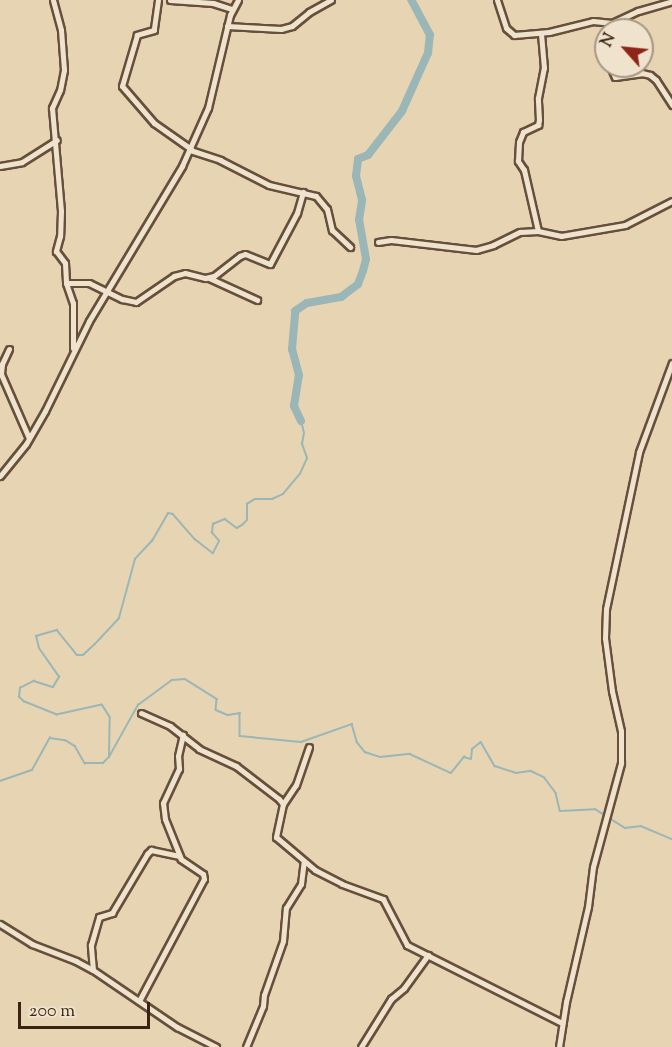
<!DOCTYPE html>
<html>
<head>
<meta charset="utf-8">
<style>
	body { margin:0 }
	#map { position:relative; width:672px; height:1047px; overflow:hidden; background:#e7d4b2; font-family:"Sorts Mill Goudy",serif }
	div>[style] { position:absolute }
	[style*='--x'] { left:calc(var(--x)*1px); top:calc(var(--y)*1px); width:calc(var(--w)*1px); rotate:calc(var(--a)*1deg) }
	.stream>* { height:1.5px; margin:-0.75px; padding:0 0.75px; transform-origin:0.75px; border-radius:0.75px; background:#9ab6b6 }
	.river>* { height:8px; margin:-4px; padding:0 4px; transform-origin:4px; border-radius:4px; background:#9ab6b6 }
	.roads { filter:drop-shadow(2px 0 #664f3b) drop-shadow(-2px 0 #664f3b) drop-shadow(0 2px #664f3b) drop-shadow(0 -2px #664f3b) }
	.minor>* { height:5px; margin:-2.5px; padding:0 2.5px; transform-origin:2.5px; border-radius:2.5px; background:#efe3cd }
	span { translate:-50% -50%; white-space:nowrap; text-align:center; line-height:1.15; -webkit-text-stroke:5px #efe3cd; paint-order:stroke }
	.north { position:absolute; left:594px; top:18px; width:60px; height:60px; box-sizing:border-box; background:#efe3cd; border:2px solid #a79683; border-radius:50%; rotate:297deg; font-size:16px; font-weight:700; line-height:24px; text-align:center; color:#3b2313 }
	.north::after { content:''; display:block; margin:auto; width:21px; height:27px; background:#8f2418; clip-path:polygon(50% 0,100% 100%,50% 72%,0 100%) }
	.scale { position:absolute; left:18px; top:1002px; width:132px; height:27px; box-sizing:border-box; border:3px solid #3b2313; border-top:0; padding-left:8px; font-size:18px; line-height:21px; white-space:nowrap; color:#3b2313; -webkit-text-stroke:4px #efe3cd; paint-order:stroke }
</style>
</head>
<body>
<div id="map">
	<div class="stream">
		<i style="--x:109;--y:757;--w:60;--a:-60.9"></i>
		<i style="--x:138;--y:705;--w:42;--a:-36.3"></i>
		<i style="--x:172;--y:680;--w:13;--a:-4"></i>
		<i style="--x:185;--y:679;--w:38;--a:32"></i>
		<i style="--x:217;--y:699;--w:11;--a:95"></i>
		<i style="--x:216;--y:710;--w:13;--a:23"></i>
		<i style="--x:228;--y:715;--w:12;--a:-9"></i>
		<i style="--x:240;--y:713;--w:23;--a:90"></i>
		<i style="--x:240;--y:736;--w:61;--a:5.6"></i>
		<i style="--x:301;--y:742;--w:54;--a:-19.4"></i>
		<i style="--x:352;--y:724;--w:19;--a:74"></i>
		<i style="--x:357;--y:742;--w:13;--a:51"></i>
		<i style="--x:365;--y:752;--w:16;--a:18"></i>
		<i style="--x:380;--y:757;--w:30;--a:-6"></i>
		<i style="--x:410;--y:754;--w:45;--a:24.9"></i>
		<i style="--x:451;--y:773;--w:21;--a:-51"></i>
		<i style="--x:464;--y:757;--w:7;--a:16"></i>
		<i style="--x:471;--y:759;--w:10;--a:-84"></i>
		<i style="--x:472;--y:749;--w:11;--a:-38"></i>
		<i style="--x:481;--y:742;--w:28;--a:60"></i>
		<i style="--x:495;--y:766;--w:22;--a:18"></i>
		<i style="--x:516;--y:773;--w:15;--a:-8"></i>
		<i style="--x:531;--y:771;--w:14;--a:25"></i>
		<i style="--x:544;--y:777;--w:20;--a:53"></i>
		<i style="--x:556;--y:793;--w:18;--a:77"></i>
		<i style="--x:560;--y:811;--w:35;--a:-3"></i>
		<i style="--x:595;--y:809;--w:36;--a:32"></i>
		<i style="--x:625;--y:828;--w:16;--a:-7"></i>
		<i style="--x:641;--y:826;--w:34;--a:23"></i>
		<i style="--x:0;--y:781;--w:34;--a:-19"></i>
		<i style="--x:32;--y:770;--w:37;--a:-61"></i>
		<i style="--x:50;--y:738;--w:15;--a:8"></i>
		<i style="--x:65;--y:740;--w:12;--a:31"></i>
		<i style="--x:75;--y:746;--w:20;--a:60"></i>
		<i style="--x:85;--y:763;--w:18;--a:0"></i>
		<i style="--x:103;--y:763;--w:8;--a:-45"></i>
		<i style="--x:109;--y:757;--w:39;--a:-89"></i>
		<i style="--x:110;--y:718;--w:15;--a:-122"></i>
		<i style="--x:102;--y:705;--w:46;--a:167.5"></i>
		<i style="--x:57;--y:715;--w:35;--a:-158"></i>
		<i style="--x:24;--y:702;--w:7;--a:-135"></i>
		<i style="--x:19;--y:697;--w:9;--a:-84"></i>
		<i style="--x:20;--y:688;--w:16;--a:-27"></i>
		<i style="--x:34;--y:681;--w:20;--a:18"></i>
		<i style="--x:53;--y:687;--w:12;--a:-59"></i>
		<i style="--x:59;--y:677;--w:35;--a:-125"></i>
		<i style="--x:39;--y:648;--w:12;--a:-104"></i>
		<i style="--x:36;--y:636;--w:22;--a:-16"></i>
		<i style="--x:57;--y:630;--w:32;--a:51"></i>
		<i style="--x:77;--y:655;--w:6;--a:0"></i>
		<i style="--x:83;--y:655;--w:16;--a:-43"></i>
		<i style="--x:95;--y:644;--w:35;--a:-47"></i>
		<i style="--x:119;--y:618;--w:61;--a:-74.8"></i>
		<i style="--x:135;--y:559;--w:25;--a:-47"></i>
		<i style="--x:152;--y:541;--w:32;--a:-60"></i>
		<i style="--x:168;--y:513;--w:5;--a:11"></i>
		<i style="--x:173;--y:514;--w:33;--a:49"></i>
		<i style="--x:195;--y:539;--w:23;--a:38"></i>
		<i style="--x:213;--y:553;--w:13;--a:-63"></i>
		<i style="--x:219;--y:541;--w:11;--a:-131"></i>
		<i style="--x:212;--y:533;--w:9;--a:-84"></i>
		<i style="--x:213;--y:524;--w:13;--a:-23"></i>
		<i style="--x:225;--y:519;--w:15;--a:37"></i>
		<i style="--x:237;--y:528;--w:6;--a:-31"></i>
		<i style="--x:242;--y:525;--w:7;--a:-45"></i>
		<i style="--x:247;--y:520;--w:16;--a:-90"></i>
		<i style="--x:247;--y:504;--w:9;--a:-32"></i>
		<i style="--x:255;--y:499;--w:17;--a:0"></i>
		<i style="--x:272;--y:499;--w:12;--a:-24"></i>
		<i style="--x:283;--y:494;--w:26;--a:-50"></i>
		<i style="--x:300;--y:474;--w:17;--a:-66"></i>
		<i style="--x:307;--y:458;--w:15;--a:-110"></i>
		<i style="--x:302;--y:444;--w:11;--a:-80"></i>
		<i style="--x:304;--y:433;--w:12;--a:-104"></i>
	</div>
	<div class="river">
		<i style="--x:301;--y:421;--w:17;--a:-115"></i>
		<i style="--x:294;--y:406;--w:31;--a:-81"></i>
		<i style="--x:299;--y:375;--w:27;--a:-105"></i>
		<i style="--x:292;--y:349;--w:38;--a:-85"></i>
		<i style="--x:295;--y:311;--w:14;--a:-34"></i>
		<i style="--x:307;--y:303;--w:35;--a:-10"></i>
		<i style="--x:341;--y:297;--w:21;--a:-37"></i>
		<i style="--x:358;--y:284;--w:14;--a:-69"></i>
		<i style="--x:363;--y:271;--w:12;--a:-76"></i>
		<i style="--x:366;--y:259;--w:40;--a:-100"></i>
		<i style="--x:359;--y:220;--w:20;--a:-81"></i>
		<i style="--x:362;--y:200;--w:25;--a:-104"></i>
		<i style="--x:356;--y:176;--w:17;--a:-83"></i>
		<i style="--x:358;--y:159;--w:11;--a:-22"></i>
		<i style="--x:368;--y:155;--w:56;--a:-52.3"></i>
		<i style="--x:402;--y:111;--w:64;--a:-65.9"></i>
		<i style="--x:428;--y:53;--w:18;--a:-84"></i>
		<i style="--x:430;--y:35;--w:40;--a:-118"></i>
	</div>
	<div class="roads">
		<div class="minor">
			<i style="--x:53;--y:0;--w:31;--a:75"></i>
			<i style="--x:61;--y:30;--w:40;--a:85.7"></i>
			<i style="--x:64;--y:70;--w:20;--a:101"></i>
			<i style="--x:60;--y:90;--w:20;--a:114"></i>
			<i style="--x:52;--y:108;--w:103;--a:85"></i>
			<i style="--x:61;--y:211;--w:25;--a:92"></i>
			<i style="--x:60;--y:236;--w:16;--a:105"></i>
			<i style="--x:56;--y:251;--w:15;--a:53"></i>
			<i style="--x:65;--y:263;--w:20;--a:87"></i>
			<i style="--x:66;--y:283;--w:21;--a:71"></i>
			<i style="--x:73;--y:303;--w:45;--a:90"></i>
			<i style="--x:158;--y:0;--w:30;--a:98"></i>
			<i style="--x:154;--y:30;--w:18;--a:164"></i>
			<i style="--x:137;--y:35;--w:53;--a:106.4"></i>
			<i style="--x:122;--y:86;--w:49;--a:49.1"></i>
			<i style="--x:154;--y:123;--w:45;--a:35.1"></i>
			<i style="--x:170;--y:0;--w:43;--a:4"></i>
			<i style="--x:213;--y:3;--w:20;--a:18"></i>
			<i style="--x:497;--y:0;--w:29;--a:72"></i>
			<i style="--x:506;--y:28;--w:11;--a:41"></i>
			<i style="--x:514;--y:35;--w:35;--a:-5"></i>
			<i style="--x:549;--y:32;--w:45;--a:-14"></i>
			<i style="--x:593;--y:21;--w:19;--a:6"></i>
			<i style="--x:612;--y:23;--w:29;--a:-25"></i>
			<i style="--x:638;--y:11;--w:35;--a:-16"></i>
			<i style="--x:227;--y:26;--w:54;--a:3.2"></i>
			<i style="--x:281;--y:29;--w:11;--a:-15"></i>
			<i style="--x:292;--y:26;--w:22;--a:-39"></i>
			<i style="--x:309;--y:12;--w:25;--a:-29"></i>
			<i style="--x:610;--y:66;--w:12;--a:66"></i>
			<i style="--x:615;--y:77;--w:27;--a:-8"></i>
			<i style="--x:642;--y:73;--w:8;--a:14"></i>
			<i style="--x:650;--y:75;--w:8;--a:40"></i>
			<i style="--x:656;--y:80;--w:30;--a:57"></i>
			<i style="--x:190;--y:150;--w:32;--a:18"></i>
			<i style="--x:220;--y:160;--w:55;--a:27"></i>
			<i style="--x:269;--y:185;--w:48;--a:13.2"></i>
			<i style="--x:316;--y:196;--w:17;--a:50"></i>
			<i style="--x:327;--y:209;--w:22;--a:77"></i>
			<i style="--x:332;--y:230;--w:25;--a:43"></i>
			<i style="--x:0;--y:166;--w:22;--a:-10"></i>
			<i style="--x:22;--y:162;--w:41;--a:-32.2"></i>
			<i style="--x:538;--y:231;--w:63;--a:-102.9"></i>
			<i style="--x:524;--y:170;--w:11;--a:-124"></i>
			<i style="--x:518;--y:161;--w:19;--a:-87"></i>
			<i style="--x:519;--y:142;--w:11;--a:-68"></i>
			<i style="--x:523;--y:132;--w:17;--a:-25"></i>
			<i style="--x:538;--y:125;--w:5;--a:-79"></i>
			<i style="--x:539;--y:120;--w:22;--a:-93"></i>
			<i style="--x:538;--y:98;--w:31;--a:-79"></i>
			<i style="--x:544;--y:68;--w:35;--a:-95"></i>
			<i style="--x:378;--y:242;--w:13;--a:-9"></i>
			<i style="--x:391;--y:240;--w:86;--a:6.7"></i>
			<i style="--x:476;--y:250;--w:18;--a:-16"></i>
			<i style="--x:493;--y:245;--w:30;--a:-26"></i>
			<i style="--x:520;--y:232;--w:18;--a:-3"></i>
			<i style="--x:538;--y:231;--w:24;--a:12"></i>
			<i style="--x:561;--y:236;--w:65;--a:-9.8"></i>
			<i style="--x:625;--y:225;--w:53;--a:-27.1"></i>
			<i style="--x:209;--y:278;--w:53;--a:24.6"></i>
			<i style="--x:66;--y:283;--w:23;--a:0"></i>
			<i style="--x:89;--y:283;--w:37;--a:26"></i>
			<i style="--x:122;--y:299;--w:14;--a:12"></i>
			<i style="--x:136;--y:302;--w:46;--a:-34.4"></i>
			<i style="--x:174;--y:276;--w:11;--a:-15"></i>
			<i style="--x:185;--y:273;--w:21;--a:14"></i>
			<i style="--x:205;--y:278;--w:9;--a:-13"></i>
			<i style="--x:214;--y:276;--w:33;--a:-38"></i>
			<i style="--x:240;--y:256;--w:5;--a:-22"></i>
			<i style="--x:245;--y:254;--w:27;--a:22"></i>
			<i style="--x:270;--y:264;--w:58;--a:-62.1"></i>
			<i style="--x:297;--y:213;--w:22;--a:-74"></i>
			<i style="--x:9;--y:349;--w:17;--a:115"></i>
			<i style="--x:2;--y:364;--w:10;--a:96"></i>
			<i style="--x:1;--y:374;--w:70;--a:66.4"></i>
			<i style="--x:0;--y:476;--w:41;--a:-50.9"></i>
			<i style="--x:26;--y:444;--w:38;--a:-60"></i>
			<i style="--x:45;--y:411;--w:100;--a:-63.9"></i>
			<i style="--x:89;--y:321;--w:181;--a:-59"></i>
			<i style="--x:182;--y:166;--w:64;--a:-65.9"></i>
			<i style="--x:208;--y:108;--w:96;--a:-76.7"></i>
			<i style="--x:230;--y:15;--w:17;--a:-62"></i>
			<i style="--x:141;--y:713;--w:32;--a:24"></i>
			<i style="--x:170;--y:726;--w:37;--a:38"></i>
			<i style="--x:199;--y:749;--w:41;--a:24.7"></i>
			<i style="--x:236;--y:766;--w:54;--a:37.5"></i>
			<i style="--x:279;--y:799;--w:6;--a:51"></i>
			<i style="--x:283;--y:804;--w:34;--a:102"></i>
			<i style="--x:276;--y:837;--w:51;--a:40.2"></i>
			<i style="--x:315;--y:870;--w:30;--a:27"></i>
			<i style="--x:342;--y:884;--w:44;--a:20.1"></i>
			<i style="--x:383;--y:899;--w:52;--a:62.4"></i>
			<i style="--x:407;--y:945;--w:174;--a:26.7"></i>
			<i style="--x:283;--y:804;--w:23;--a:-56"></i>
			<i style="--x:296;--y:785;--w:40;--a:-71.1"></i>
			<i style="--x:0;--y:924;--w:38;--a:32"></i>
			<i style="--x:32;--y:944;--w:47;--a:21.1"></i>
			<i style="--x:76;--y:961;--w:19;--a:28"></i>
			<i style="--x:93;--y:970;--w:102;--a:34.2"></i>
			<i style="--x:177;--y:1027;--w:44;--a:27.1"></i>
			<i style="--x:93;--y:970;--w:25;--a:-95"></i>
			<i style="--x:91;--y:945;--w:29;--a:-74"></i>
			<i style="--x:99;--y:917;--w:14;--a:-17"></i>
			<i style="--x:112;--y:913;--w:69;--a:-59.3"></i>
			<i style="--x:147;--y:854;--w:6;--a:-45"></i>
			<i style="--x:151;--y:850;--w:29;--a:12"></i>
			<i style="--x:139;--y:1001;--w:138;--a:-62"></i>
			<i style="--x:204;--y:879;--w:5;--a:-101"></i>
			<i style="--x:203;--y:874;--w:27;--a:-146"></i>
			<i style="--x:181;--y:859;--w:43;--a:-111.8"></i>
			<i style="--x:165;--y:819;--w:16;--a:-97"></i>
			<i style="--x:163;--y:803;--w:38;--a:-65"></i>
			<i style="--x:179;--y:769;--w:13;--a:-94"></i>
			<i style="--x:178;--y:756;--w:22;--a:-77"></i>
			<i style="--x:246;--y:1047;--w:44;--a:-67.5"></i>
			<i style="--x:263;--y:1006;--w:11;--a:-85"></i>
			<i style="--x:264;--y:995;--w:57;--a:-70.6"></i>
			<i style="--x:283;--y:941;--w:33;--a:-85"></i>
			<i style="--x:286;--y:908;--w:28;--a:-58"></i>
			<i style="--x:301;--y:884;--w:23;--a:-83"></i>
			<i style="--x:361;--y:1047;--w:57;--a:-58"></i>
			<i style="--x:391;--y:999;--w:17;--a:-40"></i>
			<i style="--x:404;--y:988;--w:41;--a:-54"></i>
			<i style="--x:559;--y:1047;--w:46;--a:-81.2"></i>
			<i style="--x:566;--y:1002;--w:98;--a:-77"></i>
			<i style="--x:588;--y:907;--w:40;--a:-82.9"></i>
			<i style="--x:593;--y:867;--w:108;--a:-74.9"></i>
			<i style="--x:621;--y:763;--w:32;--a:-90"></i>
			<i style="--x:621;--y:731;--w:41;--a:-102.7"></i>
			<i style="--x:612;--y:691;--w:53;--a:-97.5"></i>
			<i style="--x:605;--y:638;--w:29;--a:-88"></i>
			<i style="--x:606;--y:609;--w:160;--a:-78.1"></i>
			<i style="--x:639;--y:452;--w:95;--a:-69.7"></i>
		</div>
	</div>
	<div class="north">N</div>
	<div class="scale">200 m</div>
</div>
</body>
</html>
